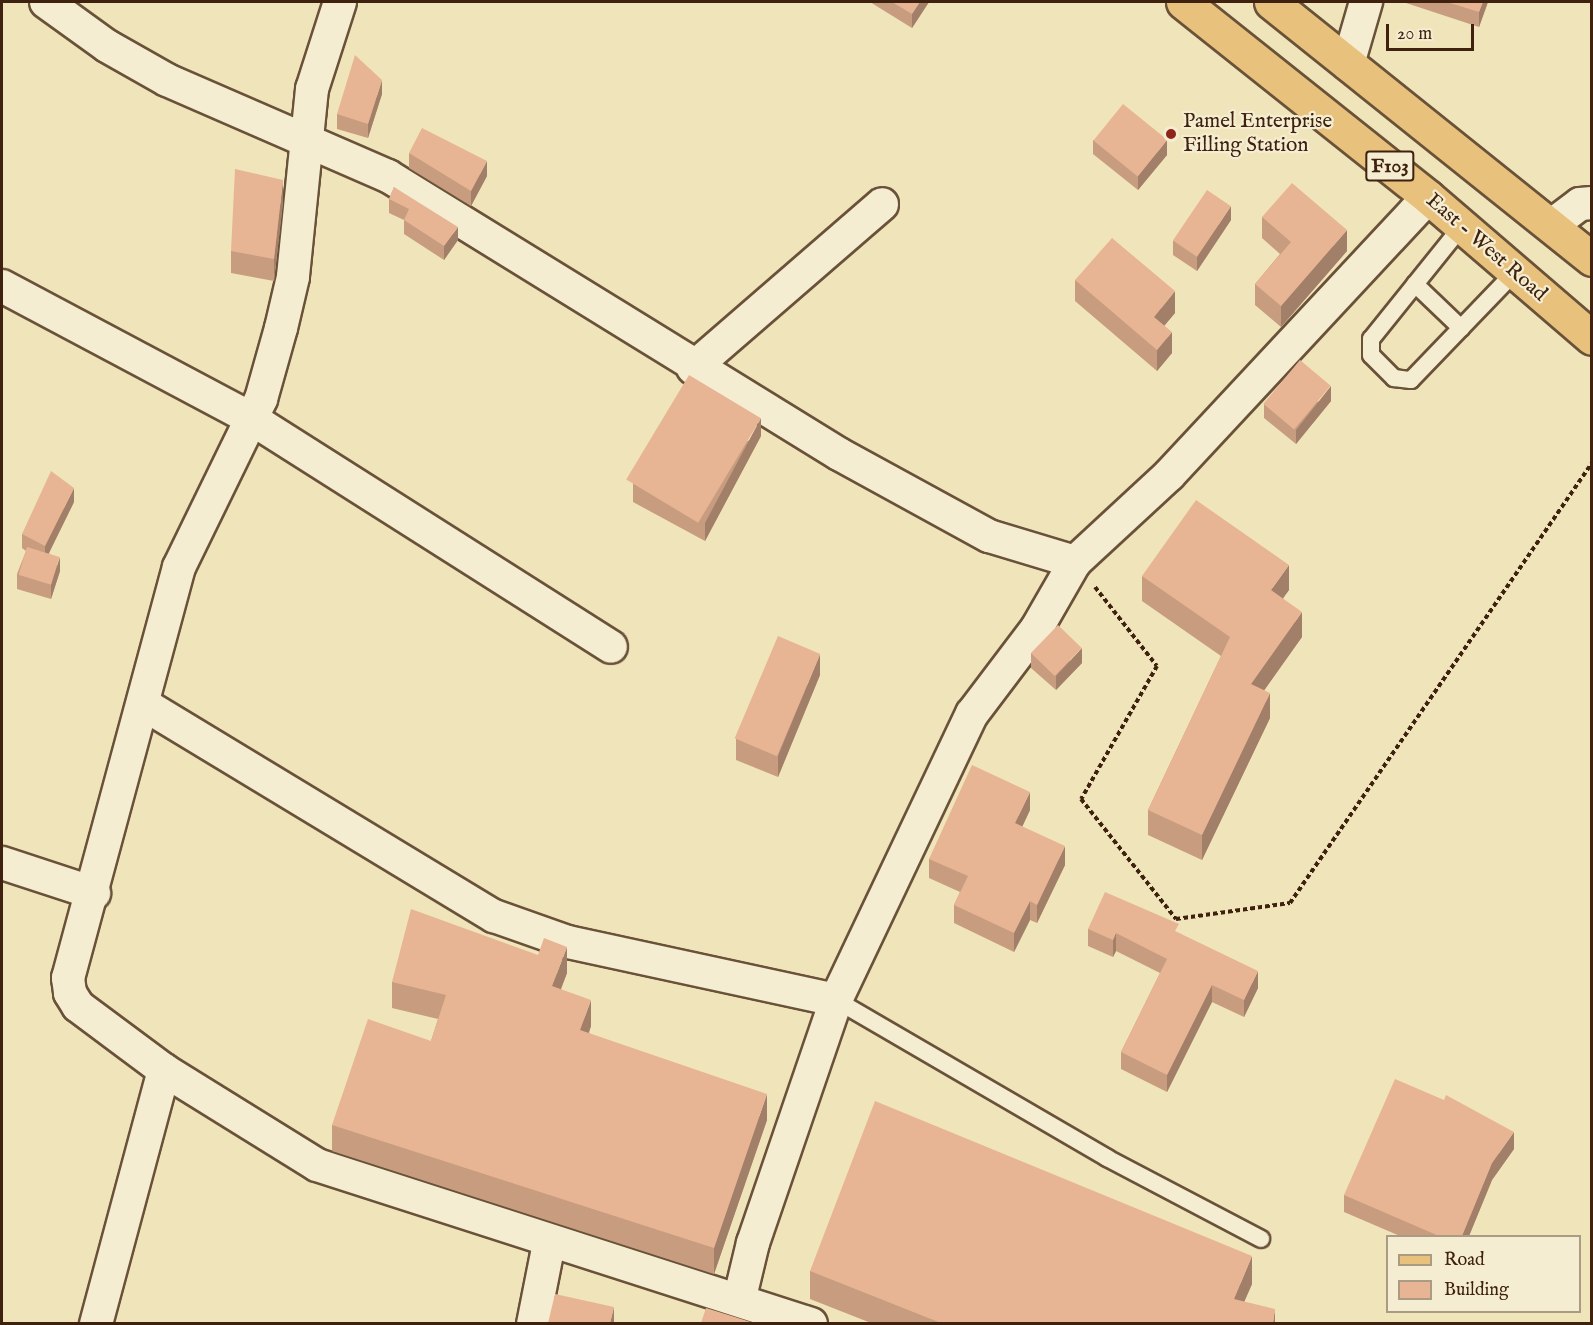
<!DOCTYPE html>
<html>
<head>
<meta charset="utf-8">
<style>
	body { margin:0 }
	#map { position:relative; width:1593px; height:1325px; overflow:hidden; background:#f0e4ba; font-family:"IM FELL English",serif }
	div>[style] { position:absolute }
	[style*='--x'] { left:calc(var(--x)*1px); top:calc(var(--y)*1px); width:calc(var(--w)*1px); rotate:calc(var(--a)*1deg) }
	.path>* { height:4px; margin-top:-2px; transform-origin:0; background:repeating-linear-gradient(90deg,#3e210e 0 4.5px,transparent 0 7.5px) }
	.roads { filter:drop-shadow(2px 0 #6a5239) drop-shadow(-2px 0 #6a5239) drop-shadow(0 2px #6a5239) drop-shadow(0 -2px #6a5239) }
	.lane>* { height:16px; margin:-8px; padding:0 8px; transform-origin:8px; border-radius:8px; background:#f5edd2 }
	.street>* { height:32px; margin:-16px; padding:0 16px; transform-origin:16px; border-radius:16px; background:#f5edd2 }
	.primary>* { height:33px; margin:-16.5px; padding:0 16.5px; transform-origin:16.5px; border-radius:16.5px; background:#e8c27d }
	.wall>* { inset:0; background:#c89c7f }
	.shaded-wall>* { inset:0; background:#a27f68 }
	.building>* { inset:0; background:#e8b594; transform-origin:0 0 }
	.dots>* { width:16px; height:16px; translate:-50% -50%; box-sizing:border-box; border:3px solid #f5edd2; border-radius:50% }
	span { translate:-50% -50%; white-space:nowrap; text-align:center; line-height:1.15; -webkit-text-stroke:4.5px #f5edd2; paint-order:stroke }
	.shield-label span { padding:2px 4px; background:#f5edd2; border:2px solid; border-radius:4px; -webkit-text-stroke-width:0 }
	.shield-label { font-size:20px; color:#3e210e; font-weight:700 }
	.poi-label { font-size:21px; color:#3e210e }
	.left { translate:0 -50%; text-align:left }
	.street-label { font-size:21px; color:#3e210e }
	.frame { position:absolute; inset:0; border:3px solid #3e210e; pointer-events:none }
	.legend { position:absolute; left:1386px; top:1235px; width:195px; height:78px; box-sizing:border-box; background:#f5edd2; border:2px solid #ac9b84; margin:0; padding:8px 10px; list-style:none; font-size:18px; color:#3e210e }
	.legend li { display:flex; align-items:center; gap:12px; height:30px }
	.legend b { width:30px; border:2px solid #ac9b84 }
	.scale { position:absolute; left:1386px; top:24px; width:88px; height:27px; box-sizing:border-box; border:3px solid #3e210e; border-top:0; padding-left:8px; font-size:18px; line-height:21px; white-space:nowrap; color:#3e210e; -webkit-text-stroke:4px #f5edd2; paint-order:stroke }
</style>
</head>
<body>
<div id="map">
	<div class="path">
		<i style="--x:1095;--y:587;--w:100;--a:51.9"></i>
		<i style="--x:1157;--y:666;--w:153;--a:119.7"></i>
		<i style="--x:1081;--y:799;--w:153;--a:51.6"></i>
		<i style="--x:1176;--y:919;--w:115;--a:-8"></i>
		<i style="--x:1290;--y:903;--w:534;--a:-55.54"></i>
	</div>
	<div class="roads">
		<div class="lane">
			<i style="--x:1462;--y:226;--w:145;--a:128.8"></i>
			<i style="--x:1371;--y:339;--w:16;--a:90"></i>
			<i style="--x:1371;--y:355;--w:33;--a:45"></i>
			<i style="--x:1394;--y:378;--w:17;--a:7"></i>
			<i style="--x:1411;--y:380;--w:150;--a:-46.1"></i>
			<i style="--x:1415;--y:284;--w:64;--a:43.7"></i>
			<i style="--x:836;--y:1000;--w:314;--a:30.2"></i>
			<i style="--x:1107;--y:1158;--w:174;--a:27.7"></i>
		</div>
		<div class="street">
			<i style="--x:46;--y:2;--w:75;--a:35.8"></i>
			<i style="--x:107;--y:46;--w:69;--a:29.5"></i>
			<i style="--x:167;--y:80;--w:241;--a:23.5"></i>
			<i style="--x:388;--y:176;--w:530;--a:31.65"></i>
			<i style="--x:839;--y:454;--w:171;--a:28.7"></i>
			<i style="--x:989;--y:536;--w:90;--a:16.8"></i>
			<i style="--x:340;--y:2;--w:91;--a:107.8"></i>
			<i style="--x:312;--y:89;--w:189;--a:95.8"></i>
			<i style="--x:293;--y:277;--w:52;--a:103.2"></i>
			<i style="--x:281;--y:328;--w:74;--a:105.7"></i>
			<i style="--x:261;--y:399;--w:187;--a:116"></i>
			<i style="--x:179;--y:567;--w:426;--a:105.1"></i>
			<i style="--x:68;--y:978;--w:15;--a:82"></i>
			<i style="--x:70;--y:993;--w:15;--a:58"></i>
			<i style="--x:78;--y:1006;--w:107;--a:36.7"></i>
			<i style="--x:164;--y:1070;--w:180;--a:31.8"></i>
			<i style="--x:317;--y:1165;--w:519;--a:17.84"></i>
			<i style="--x:1348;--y:64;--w:65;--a:-73.8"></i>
			<i style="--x:1552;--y:225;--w:35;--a:-37"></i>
			<i style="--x:1580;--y:204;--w:12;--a:-5"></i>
			<i style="--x:2;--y:286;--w:283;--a:28"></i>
			<i style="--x:252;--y:419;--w:425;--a:32.4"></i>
			<i style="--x:693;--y:368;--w:250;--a:-40.9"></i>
			<i style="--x:145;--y:705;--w:408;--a:31.2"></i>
			<i style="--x:494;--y:916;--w:78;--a:19.4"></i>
			<i style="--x:568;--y:942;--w:274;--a:12.2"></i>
			<i style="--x:2;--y:863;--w:97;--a:18.1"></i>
			<i style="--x:740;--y:1297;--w:56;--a:-76.5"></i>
			<i style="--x:753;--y:1243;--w:257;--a:-71.1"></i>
			<i style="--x:836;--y:1000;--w:317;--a:-64.6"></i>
			<i style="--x:972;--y:714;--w:108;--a:-52.9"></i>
			<i style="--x:1037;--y:628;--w:76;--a:-60.1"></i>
			<i style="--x:1075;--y:562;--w:128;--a:-42.8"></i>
			<i style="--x:1169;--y:475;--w:380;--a:-47"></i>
			<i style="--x:96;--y:1324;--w:263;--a:-75"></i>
			<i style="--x:533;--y:1324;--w:83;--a:-78.8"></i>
		</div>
		<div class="primary">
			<i style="--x:1183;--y:2;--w:313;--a:38.5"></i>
			<i style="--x:1428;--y:197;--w:216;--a:40.7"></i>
			<i style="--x:1271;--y:2;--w:411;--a:38.7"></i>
		</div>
	</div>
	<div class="wall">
		<i style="clip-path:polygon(870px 2px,929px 2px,912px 28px)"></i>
		<i style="clip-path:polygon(1403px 2px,1488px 2px,1479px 27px)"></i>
		<i style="clip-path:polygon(382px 94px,368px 138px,337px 129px,337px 114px)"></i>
		<i style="clip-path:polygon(1093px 140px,1167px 155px,1138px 190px,1093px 154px)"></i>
		<i style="clip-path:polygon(409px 153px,487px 176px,471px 206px,409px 168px)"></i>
		<i style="clip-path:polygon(394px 187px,458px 240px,444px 260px,404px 234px,404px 220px,389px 213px,389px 199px)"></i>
		<i style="clip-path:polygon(283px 202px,274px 281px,231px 273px,231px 251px)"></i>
		<i style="clip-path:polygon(1262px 217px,1347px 251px,1281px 327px,1255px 305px,1255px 284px,1280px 254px,1262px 238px)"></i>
		<i style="clip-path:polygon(1231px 220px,1197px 271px,1173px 255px,1173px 241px)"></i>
		<i style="clip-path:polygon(1075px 280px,1175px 313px,1164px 326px,1172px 353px,1157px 371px,1075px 301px)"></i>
		<i style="clip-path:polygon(1331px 401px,1296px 444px,1264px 418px,1264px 404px)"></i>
		<i style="clip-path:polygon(761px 436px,705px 541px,633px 502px,633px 483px)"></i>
		<i style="clip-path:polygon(74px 502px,49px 553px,60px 571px,51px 599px,17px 589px,17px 574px,26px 551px,22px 548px,22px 534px)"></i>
		<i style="clip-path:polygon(1142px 576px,1289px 590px,1283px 598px,1302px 637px,1264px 690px,1270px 718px,1202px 860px,1148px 835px,1148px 810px,1221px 656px,1142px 601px)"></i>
		<i style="clip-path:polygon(1031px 653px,1082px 663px,1056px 690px,1031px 668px)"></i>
		<i style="clip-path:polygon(820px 675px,778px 777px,736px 760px,736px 739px)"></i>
		<i style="clip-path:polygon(1030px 810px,1022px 827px,1065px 865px,1037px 923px,1030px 920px,1014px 952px,954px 923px,954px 905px,960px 892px,929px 878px,929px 859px)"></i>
		<i style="clip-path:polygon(1088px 929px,1179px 933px,1258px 988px,1244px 1017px,1212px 1002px,1167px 1092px,1121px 1069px,1121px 1052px,1160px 973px,1116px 951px,1113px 957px,1088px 946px)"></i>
		<i style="clip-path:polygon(567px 973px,561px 989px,591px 1026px,589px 1033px,767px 1120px,714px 1274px,332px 1151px,332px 1125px,431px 1041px,438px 1019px,392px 1008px,392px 982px)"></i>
		<i style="clip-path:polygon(1514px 1149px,1492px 1180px,1469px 1236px,1400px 1236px,1344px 1212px,1344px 1195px)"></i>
		<i style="clip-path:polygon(810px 1271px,1252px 1284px,1244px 1302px,1275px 1323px,871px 1323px,810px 1299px)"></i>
	</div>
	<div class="shaded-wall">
		<i style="clip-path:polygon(920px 2px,929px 2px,912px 28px,912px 14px)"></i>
		<i style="clip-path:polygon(1483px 2px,1488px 2px,1479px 27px,1479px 12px)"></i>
		<i style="clip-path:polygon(382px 80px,382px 94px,368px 138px,368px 124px)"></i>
		<i style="clip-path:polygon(1167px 140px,1167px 155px,1138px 190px,1138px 176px)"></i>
		<i style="clip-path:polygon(487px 161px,487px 176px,471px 206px,471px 191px)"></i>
		<i style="clip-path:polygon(283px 180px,283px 202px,274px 281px,274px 259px)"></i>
		<i style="clip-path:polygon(1231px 206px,1231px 220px,1197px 271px,1197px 257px)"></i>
		<i style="clip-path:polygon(458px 227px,458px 240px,444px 260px,444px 246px)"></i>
		<i style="clip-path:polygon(1347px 230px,1347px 251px,1281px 327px,1281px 306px)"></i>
		<i style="clip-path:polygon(1175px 291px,1175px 313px,1154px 338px,1154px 317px)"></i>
		<i style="clip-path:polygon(1172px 332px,1172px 353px,1157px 371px,1157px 350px)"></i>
		<i style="clip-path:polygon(1331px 386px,1331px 401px,1296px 444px,1296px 430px)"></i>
		<i style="clip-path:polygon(761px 418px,761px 436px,705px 541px,705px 523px)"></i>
		<i style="clip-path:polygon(74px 488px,74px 502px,45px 561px,45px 546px)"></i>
		<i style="clip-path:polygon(60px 557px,60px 571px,51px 599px,51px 584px)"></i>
		<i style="clip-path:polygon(1289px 565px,1289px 590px,1271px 615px,1271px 590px)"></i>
		<i style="clip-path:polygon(1302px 612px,1302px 637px,1251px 709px,1251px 684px)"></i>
		<i style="clip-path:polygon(1082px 648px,1082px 663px,1056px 690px,1056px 676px)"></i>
		<i style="clip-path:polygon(820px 654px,820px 675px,778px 777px,778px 756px)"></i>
		<i style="clip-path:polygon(1270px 693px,1270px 718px,1202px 860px,1202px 835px)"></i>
		<i style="clip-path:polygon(1030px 792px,1030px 810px,1015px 842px,1015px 823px)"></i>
		<i style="clip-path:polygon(1065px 846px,1065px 865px,1037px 923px,1037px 905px)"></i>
		<i style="clip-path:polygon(1030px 901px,1030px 920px,1014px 952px,1014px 933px)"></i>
		<i style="clip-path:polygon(1116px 933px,1116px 951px,1113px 957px,1113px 940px)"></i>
		<i style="clip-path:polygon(567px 947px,567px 973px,552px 1012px,552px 986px)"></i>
		<i style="clip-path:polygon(1258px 971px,1258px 988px,1244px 1017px,1244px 1000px)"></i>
		<i style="clip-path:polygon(1212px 985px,1212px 1002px,1167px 1092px,1167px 1075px)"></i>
		<i style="clip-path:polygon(591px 1000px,591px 1026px,580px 1056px,580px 1030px)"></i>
		<i style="clip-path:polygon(767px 1094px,767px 1120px,714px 1274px,714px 1248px)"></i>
		<i style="clip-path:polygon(1514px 1132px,1514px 1149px,1492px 1180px,1469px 1236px,1462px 1236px,1492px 1163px)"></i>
		<i style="clip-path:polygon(1252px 1256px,1252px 1284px,1235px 1323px,1234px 1299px)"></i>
		<i style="clip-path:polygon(614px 1307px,614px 1323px,610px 1323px)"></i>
		<i style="clip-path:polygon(1275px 1309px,1275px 1323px,1273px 1323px)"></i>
	</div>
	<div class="building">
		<i style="clip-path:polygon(892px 2px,920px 2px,912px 14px)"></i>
		<i style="clip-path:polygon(1447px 2px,1483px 2px,1479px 12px)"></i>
		<i style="clip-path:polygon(355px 55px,382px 80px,368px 124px,337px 114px)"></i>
		<i style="left:1123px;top:104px;width:57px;height:47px;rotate:39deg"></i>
		<i style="clip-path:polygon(422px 128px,487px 161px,471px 191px,409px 153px)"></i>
		<i style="clip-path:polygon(235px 169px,283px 180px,274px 259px,231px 251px)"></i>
		<i style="clip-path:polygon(1292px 183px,1347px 230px,1281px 306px,1255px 284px,1291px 242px,1262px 217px)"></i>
		<i style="clip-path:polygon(394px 187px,458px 227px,444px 246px,404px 220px,409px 209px,389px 199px)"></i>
		<i style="left:1207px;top:190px;width:29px;height:61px;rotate:34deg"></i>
		<i style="clip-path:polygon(1112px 238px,1175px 291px,1154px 317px,1172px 332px,1157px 350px,1075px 280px)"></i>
		<i style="left:1300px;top:360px;width:40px;height:57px;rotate:40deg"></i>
		<i style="left:689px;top:375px;width:84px;height:122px;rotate:31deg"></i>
		<i style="clip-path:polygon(51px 471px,74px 488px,45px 546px,22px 534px)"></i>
		<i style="clip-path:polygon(1196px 500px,1289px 565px,1271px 590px,1302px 612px,1251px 684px,1270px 693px,1202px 835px,1148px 810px,1230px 637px,1142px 576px)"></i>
		<i style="left:27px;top:547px;width:34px;height:29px;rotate:17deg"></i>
		<i style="left:1058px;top:625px;width:33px;height:39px;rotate:44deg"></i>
		<i style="left:778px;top:636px;width:46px;height:111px;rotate:23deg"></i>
		<i style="clip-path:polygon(972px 765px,1030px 792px,1015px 823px,1065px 846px,1037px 905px,1030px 901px,1014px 933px,954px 905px,968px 876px,929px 859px)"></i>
		<i style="clip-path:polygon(1105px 892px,1179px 924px,1175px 931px,1258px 971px,1244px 1000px,1212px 985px,1167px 1075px,1121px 1052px,1167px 959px,1116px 933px,1113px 940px,1088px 929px)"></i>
		<i style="clip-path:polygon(411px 909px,538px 955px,544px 938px,567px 947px,552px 986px,591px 1000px,580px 1030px,767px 1094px,714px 1248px,332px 1125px,368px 1019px,431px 1041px,446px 995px,392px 982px)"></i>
		<i style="clip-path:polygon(1395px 1079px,1444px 1100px,1446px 1095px,1514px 1132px,1492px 1163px,1462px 1236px,1439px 1236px,1344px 1195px)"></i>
		<i style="clip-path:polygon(875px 1101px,1252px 1256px,1234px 1299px,1275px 1309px,1273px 1323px,941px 1323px,810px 1271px)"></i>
		<i style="clip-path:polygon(555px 1294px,614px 1307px,610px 1323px,548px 1323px)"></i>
		<i style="clip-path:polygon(706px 1308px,754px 1323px,701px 1323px)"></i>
	</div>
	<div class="dots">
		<i style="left:1171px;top:134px;background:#8f2418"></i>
	</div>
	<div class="shield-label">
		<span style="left:1390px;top:166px">F103</span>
	</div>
	<div class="poi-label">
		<span class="left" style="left:1183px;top:134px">Pamel Enterprise<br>Filling Station</span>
	</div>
	<div class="street-label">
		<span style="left:1486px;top:248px;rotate:41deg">East - West Road</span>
	</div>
	<div class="frame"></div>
	<ul class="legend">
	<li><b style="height:8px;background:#e8c27d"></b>Road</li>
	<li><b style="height:16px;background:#e8b594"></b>Building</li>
	</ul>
	<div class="scale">20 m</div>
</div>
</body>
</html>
